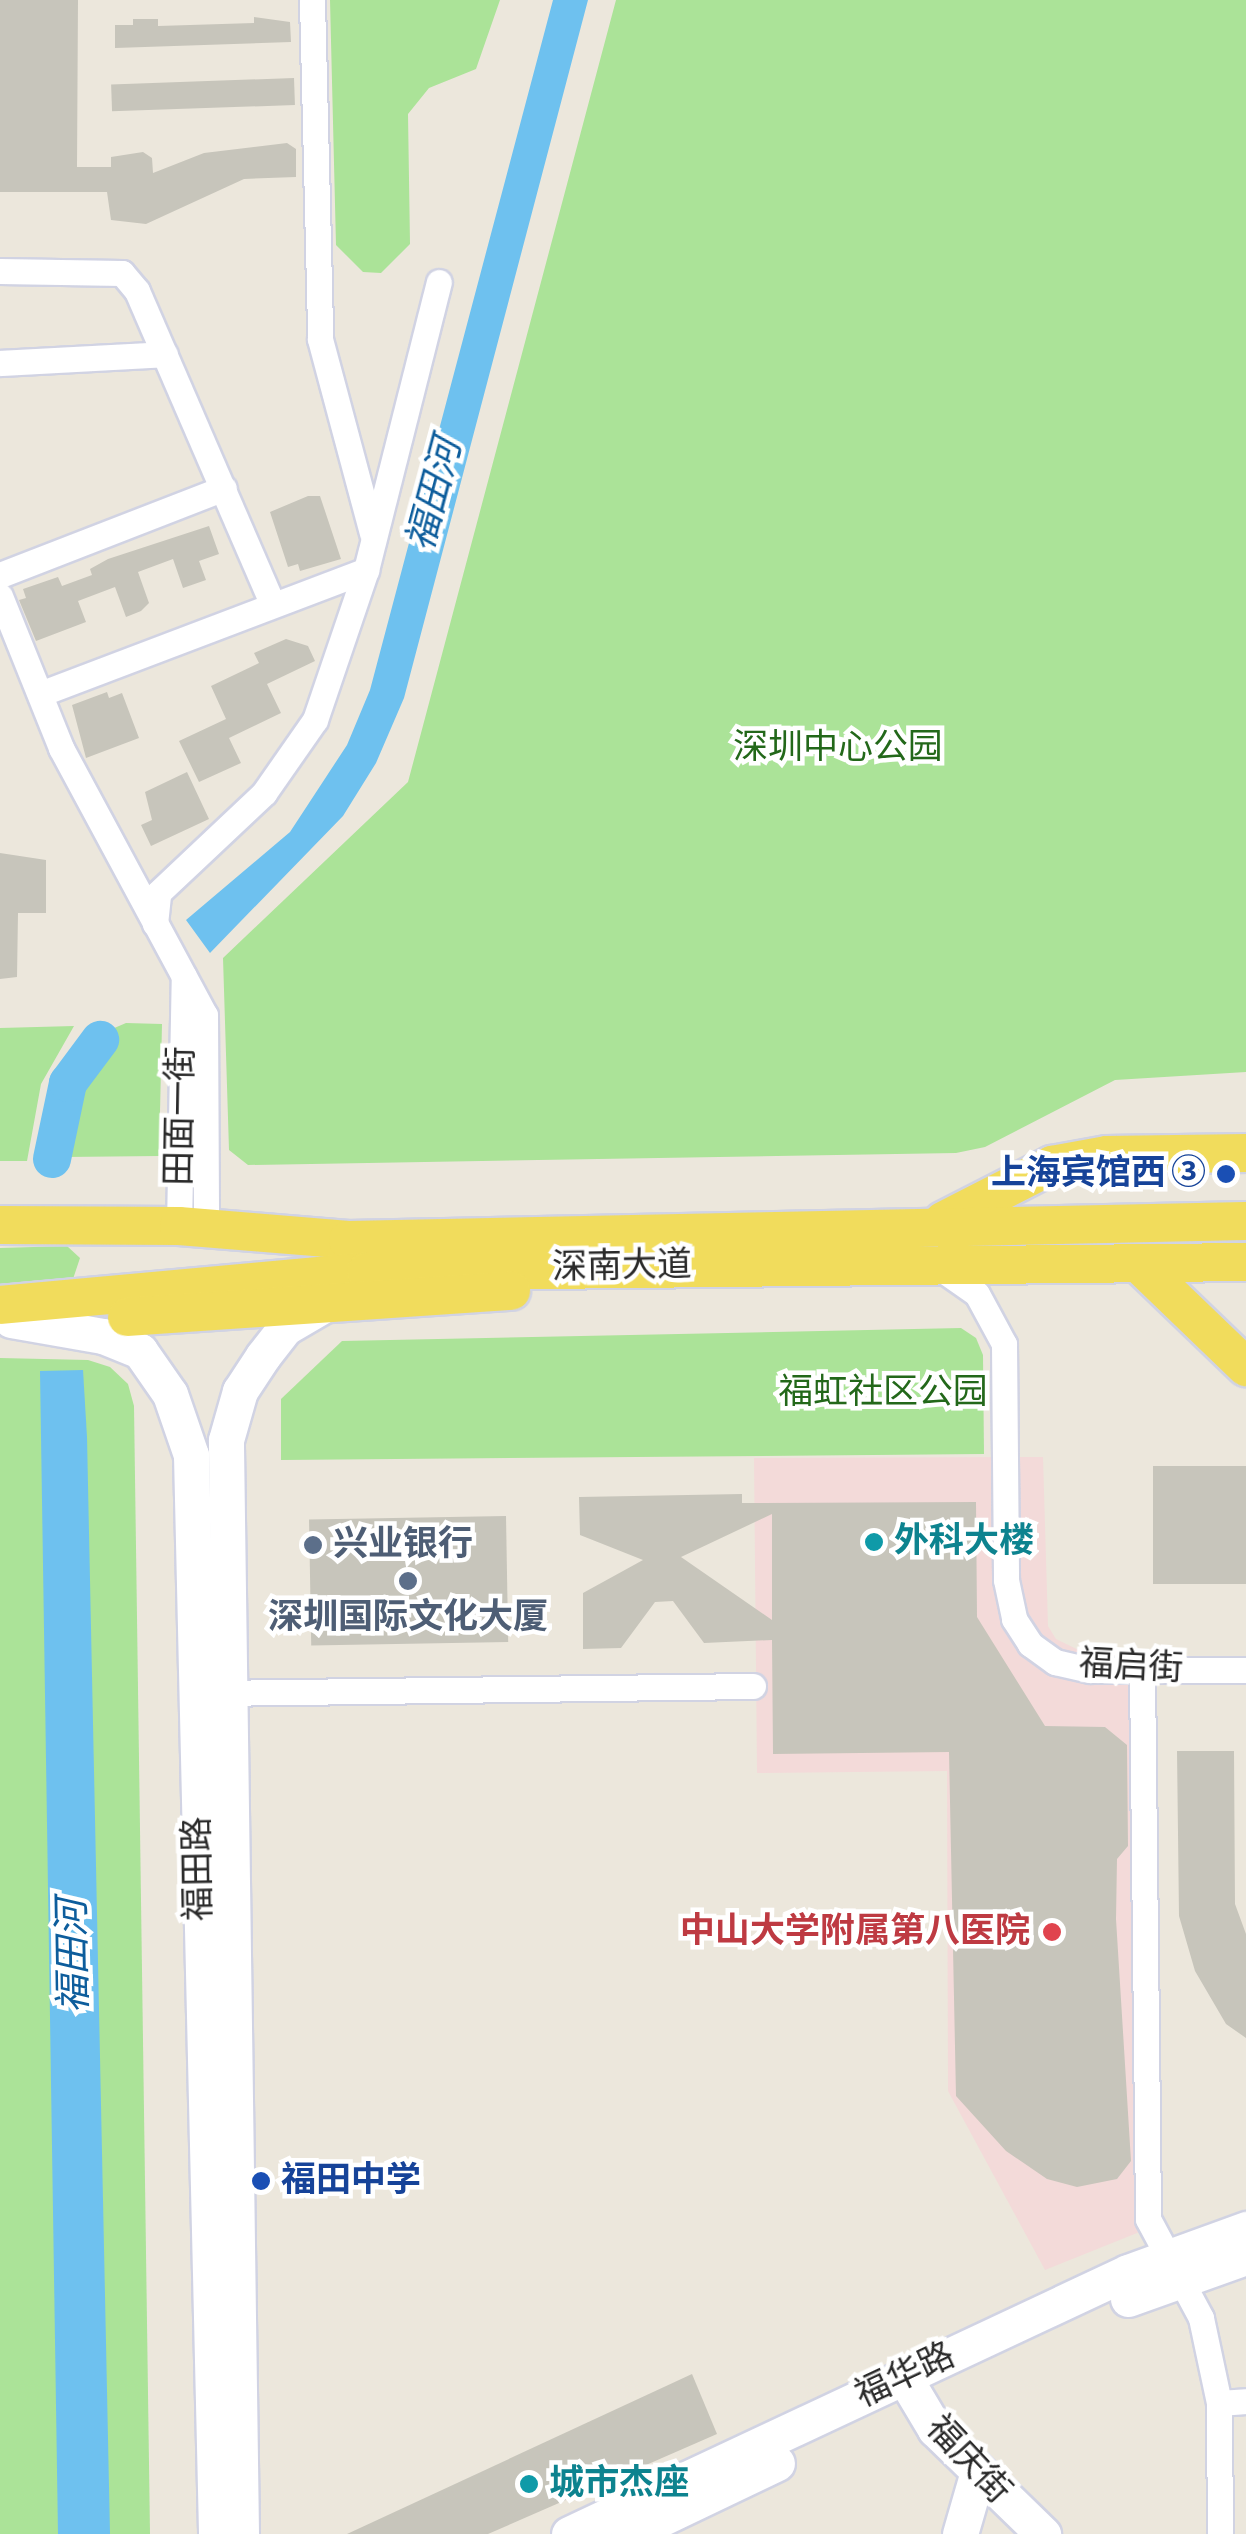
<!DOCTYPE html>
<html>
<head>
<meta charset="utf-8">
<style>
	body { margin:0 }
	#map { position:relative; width:1246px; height:2534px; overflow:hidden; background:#ece7dc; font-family:"Alegreya Sans","Noto Sans SC",sans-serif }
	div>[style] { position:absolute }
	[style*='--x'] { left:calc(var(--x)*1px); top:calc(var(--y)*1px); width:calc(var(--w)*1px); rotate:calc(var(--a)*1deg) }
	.medical>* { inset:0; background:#f3dad9 }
	.green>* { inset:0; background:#abe398 }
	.water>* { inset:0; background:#6ec1ef }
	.river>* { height:38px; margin:-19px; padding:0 19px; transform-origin:19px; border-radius:19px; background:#6ec1ef }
	.building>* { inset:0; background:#c7c5bb; transform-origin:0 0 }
	.roads { filter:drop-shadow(2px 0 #d1d3e3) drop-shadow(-2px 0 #d1d3e3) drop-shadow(0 2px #d1d3e3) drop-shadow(0 -2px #d1d3e3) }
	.street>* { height:25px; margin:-12.5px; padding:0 12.5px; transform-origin:12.5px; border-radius:12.5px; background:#fff }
	.secondary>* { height:35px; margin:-17.5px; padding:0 17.5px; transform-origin:17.5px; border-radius:17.5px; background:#fff }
	.primary>* { height:38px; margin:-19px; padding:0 19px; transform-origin:19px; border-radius:19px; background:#f1dc5c }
	.dots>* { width:28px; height:28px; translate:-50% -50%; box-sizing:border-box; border:5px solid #fff; border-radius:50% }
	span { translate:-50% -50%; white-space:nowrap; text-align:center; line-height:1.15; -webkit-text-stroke:9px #fff; paint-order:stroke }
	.park-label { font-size:35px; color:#23681a }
	.street-label { font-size:35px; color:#2a2a2a }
	.transit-label { font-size:35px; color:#164399; font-weight:700 }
	.right { translate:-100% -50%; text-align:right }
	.left { translate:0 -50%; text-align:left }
	.culture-label { font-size:35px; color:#0d838f; font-weight:700 }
	.service-label { font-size:35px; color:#4e5e75; font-weight:700 }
	.health-label { font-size:35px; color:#be3a42; font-weight:700 }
	.water-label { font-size:38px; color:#0d5d9c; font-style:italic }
</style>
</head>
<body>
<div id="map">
	<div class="medical">
		<i style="clip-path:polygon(1043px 1457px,1048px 1626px,1056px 1639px,1087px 1654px,1152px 1655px,1162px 2223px,1045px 2270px,948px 2091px,947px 1771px,757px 1773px,754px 1458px)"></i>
	</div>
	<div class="green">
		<i style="clip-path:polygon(330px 0,500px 0,476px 69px,429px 88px,408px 114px,410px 244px,381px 273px,363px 272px,336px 245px)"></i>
		<i style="clip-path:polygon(616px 0,1246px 0,1246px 1072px,1115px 1080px,985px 1147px,956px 1153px,248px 1165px,229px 1150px,223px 958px,408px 782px)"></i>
		<i style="clip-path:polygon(126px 1023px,162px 1024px,159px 1156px,65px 1157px,81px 1079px,112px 1029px)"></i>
		<i style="clip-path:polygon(74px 1026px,41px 1084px,27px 1161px,0 1161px,0 1028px)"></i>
		<i style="clip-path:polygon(67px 1246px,80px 1258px,73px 1279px,0 1284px,0 1248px)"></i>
		<i style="clip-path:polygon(961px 1328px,976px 1338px,983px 1355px,984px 1454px,281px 1460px,281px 1399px,342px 1341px)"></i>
		<i style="clip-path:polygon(0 1358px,88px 1360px,110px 1367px,128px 1384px,134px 1406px,150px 2534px,0 2534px)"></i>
	</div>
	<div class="water">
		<i style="clip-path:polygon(553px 0,588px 0,404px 698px,376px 763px,343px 816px,210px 953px,186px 920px,290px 832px,347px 745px,370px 690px)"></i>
		<i style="clip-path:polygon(83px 1370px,87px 1437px,110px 2534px,58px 2534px,40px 1371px)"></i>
	</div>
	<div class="river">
		<i style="--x:52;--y:1159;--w:78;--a:-78.1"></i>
		<i style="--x:68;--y:1083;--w:54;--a:-53.3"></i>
	</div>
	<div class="building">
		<i style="clip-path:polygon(0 0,78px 0,77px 167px,111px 167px,111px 157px,143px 152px,152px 158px,153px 173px,204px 153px,287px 143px,296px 149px,296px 177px,244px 179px,146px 224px,111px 220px,107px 192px,0 192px)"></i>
		<i style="clip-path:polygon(254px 17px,290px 22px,291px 42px,115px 48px,115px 25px,133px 25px,133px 19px,158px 19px,158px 26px,254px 23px)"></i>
		<i style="left:294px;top:78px;width:27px;height:183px;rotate:88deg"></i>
		<i style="clip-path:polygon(308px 496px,320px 496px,341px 559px,300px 571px,298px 564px,288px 567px,270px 512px)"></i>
		<i style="clip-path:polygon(209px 526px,219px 554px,199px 561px,206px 580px,183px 588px,173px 559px,138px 572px,149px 603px,141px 611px,126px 617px,115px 587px,78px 601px,86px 622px,36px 641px,19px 600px,26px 598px,23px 589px,58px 577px,62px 586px,92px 575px,90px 569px,108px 559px)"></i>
		<i style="clip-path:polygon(286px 639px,308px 646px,315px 661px,267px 684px,281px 713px,229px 738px,241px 763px,199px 782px,179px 741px,226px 719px,211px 686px,259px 663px,254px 653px)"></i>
		<i style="clip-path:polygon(107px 692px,109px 698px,122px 693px,139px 738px,86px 758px,72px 705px)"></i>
		<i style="clip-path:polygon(187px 772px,209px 819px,151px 846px,141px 825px,152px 820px,145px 792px)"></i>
		<i style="clip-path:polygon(0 853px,46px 860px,46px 913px,18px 913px,17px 977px,0 979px)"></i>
		<i style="left:1246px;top:1466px;width:118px;height:93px;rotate:90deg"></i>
		<i style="clip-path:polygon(evenodd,742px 1494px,742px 1503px,976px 1502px,977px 1617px,1045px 1726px,1105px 1727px,1127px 1745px,1128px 1846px,1117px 1859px,1116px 1919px,1131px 2161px,1117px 2179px,1077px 2187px,1047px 2179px,1006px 2151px,956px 2096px,949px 1752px,773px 1754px,772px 1640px,704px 1643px,673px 1601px,655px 1602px,621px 1648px,583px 1649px,583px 1593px,643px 1560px,580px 1535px,579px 1497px,742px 1494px,772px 1514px,772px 1620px,681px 1557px,772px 1514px)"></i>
		<i style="left:506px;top:1516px;width:126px;height:197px;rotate:89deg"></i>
		<i style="clip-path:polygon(1177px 1751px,1234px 1751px,1235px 1904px,1246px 1934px,1246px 2038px,1226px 2024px,1195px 1971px,1179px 1916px)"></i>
		<i style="clip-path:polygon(692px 2374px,717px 2434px,488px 2534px,347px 2534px)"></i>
	</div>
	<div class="roads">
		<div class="street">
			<i style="--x:312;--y:0;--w:339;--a:88.6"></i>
			<i style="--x:320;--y:339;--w:201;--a:75"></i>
			<i style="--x:0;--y:271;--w:122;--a:0.9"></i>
			<i style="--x:122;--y:273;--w:23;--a:50"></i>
			<i style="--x:137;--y:291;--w:340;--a:66.6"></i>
			<i style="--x:0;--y:363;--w:165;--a:-3.1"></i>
			<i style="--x:0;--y:575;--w:240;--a:-21.2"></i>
			<i style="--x:0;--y:596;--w:164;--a:68.1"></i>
			<i style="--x:61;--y:748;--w:303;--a:61.7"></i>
			<i style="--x:205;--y:1015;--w:214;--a:89.7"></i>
			<i style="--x:40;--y:694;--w:349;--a:-20.8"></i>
			<i style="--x:155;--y:924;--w:31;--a:-84"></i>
			<i style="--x:158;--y:893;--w:146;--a:-43.3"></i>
			<i style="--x:264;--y:793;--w:89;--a:-55.1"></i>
			<i style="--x:315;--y:720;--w:158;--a:-71.2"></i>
			<i style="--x:366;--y:570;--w:297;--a:-75.8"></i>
			<i style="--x:179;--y:1226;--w:250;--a:-88.9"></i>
			<i style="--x:940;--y:1268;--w:45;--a:35.1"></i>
			<i style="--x:977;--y:1294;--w:57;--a:61.6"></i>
			<i style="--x:1004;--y:1344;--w:236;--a:89.5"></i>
			<i style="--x:1006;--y:1580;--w:40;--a:78"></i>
			<i style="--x:1014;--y:1619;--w:30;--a:57"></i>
			<i style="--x:1030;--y:1644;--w:31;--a:36"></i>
			<i style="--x:1055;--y:1662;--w:36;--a:13"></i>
			<i style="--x:1090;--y:1670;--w:156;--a:0"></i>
			<i style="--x:1142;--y:1671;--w:548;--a:89.37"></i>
			<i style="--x:1148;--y:2219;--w:112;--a:61.8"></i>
			<i style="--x:1201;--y:2318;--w:87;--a:78"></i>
			<i style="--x:1219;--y:2403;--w:27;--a:-4"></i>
			<i style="--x:212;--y:1693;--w:541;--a:-0.74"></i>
			<i style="--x:1219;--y:2403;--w:131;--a:89.6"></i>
		</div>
		<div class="secondary">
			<i style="--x:11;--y:1320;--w:93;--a:9.9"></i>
			<i style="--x:103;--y:1336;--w:40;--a:22"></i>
			<i style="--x:140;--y:1351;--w:52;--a:55.1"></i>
			<i style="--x:170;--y:1394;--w:65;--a:71"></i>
			<i style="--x:191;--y:1455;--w:1079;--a:88.67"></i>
			<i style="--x:1128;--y:2299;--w:125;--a:-19.6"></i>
			<i style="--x:904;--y:2377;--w:61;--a:59.2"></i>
			<i style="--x:935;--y:2429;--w:151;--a:44.2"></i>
			<i style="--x:241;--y:2534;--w:1094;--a:-90.79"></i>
			<i style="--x:226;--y:1440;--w:51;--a:-74.1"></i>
			<i style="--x:240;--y:1391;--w:42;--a:-56.7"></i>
			<i style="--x:263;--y:1356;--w:37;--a:-52"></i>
			<i style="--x:286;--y:1327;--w:44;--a:-30.1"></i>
			<i style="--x:569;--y:2534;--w:617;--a:-25.11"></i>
			<i style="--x:1128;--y:2272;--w:126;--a:-20"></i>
			<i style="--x:629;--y:2534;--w:164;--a:-25.6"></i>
			<i style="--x:960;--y:2534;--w:61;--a:-73.9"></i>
		</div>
		<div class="primary">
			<i style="--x:943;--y:1221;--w:123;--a:-27.2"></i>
			<i style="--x:1052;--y:1165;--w:56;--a:-10.3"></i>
			<i style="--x:1107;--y:1155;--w:139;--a:-0.8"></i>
			<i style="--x:0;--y:1225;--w:179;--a:0.3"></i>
			<i style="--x:179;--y:1226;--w:170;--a:4.7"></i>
			<i style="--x:348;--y:1240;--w:898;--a:-1.21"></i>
			<i style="--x:1139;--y:1264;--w:149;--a:43.9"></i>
			<i style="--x:0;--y:1305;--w:367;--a:-5.2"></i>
			<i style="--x:366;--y:1272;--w:880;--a:-0.65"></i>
			<i style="--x:127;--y:1317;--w:385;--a:-3.9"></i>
		</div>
	</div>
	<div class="dots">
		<i style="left:1226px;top:1174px;background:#1a4fb4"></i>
		<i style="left:874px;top:1542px;background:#0f9aa8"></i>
		<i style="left:313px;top:1545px;background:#5c6f8a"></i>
		<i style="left:408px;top:1581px;background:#5c6f8a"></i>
		<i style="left:1052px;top:1932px;background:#e0444e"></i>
		<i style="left:261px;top:2181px;background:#1a4fb4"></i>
		<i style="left:529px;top:2484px;background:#0f9aa8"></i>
	</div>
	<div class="park-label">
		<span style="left:838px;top:748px">深圳中心公园</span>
		<span style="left:883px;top:1393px">福虹社区公园</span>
	</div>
	<div class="street-label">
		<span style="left:181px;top:1116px;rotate:-89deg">田面一街</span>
		<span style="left:622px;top:1267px;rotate:-1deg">深南大道</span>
		<span style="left:1131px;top:1667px;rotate:3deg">福启街</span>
		<span style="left:199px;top:1869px;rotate:-91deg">福田路</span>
		<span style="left:905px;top:2376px;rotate:-25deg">福华路</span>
		<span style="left:968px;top:2460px;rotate:47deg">福庆街</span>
	</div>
	<div class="transit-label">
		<span class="right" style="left:1206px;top:1174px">上海宾馆西 ③</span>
		<span class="left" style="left:281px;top:2181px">福田中学</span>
	</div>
	<div class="culture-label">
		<span class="left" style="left:894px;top:1542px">外科大楼</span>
		<span class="left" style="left:549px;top:2484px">城市杰座</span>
	</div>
	<div class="service-label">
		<span class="left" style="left:333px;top:1545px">兴业银行</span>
		<span style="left:408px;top:1618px">深圳国际文化大厦</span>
	</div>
	<div class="health-label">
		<span class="right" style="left:1030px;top:1932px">中山大学附属第八医院</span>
	</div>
	<div class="water-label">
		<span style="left:436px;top:495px;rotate:-75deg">福田河</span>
		<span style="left:75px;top:1956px;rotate:-91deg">福田河</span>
	</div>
</div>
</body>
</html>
